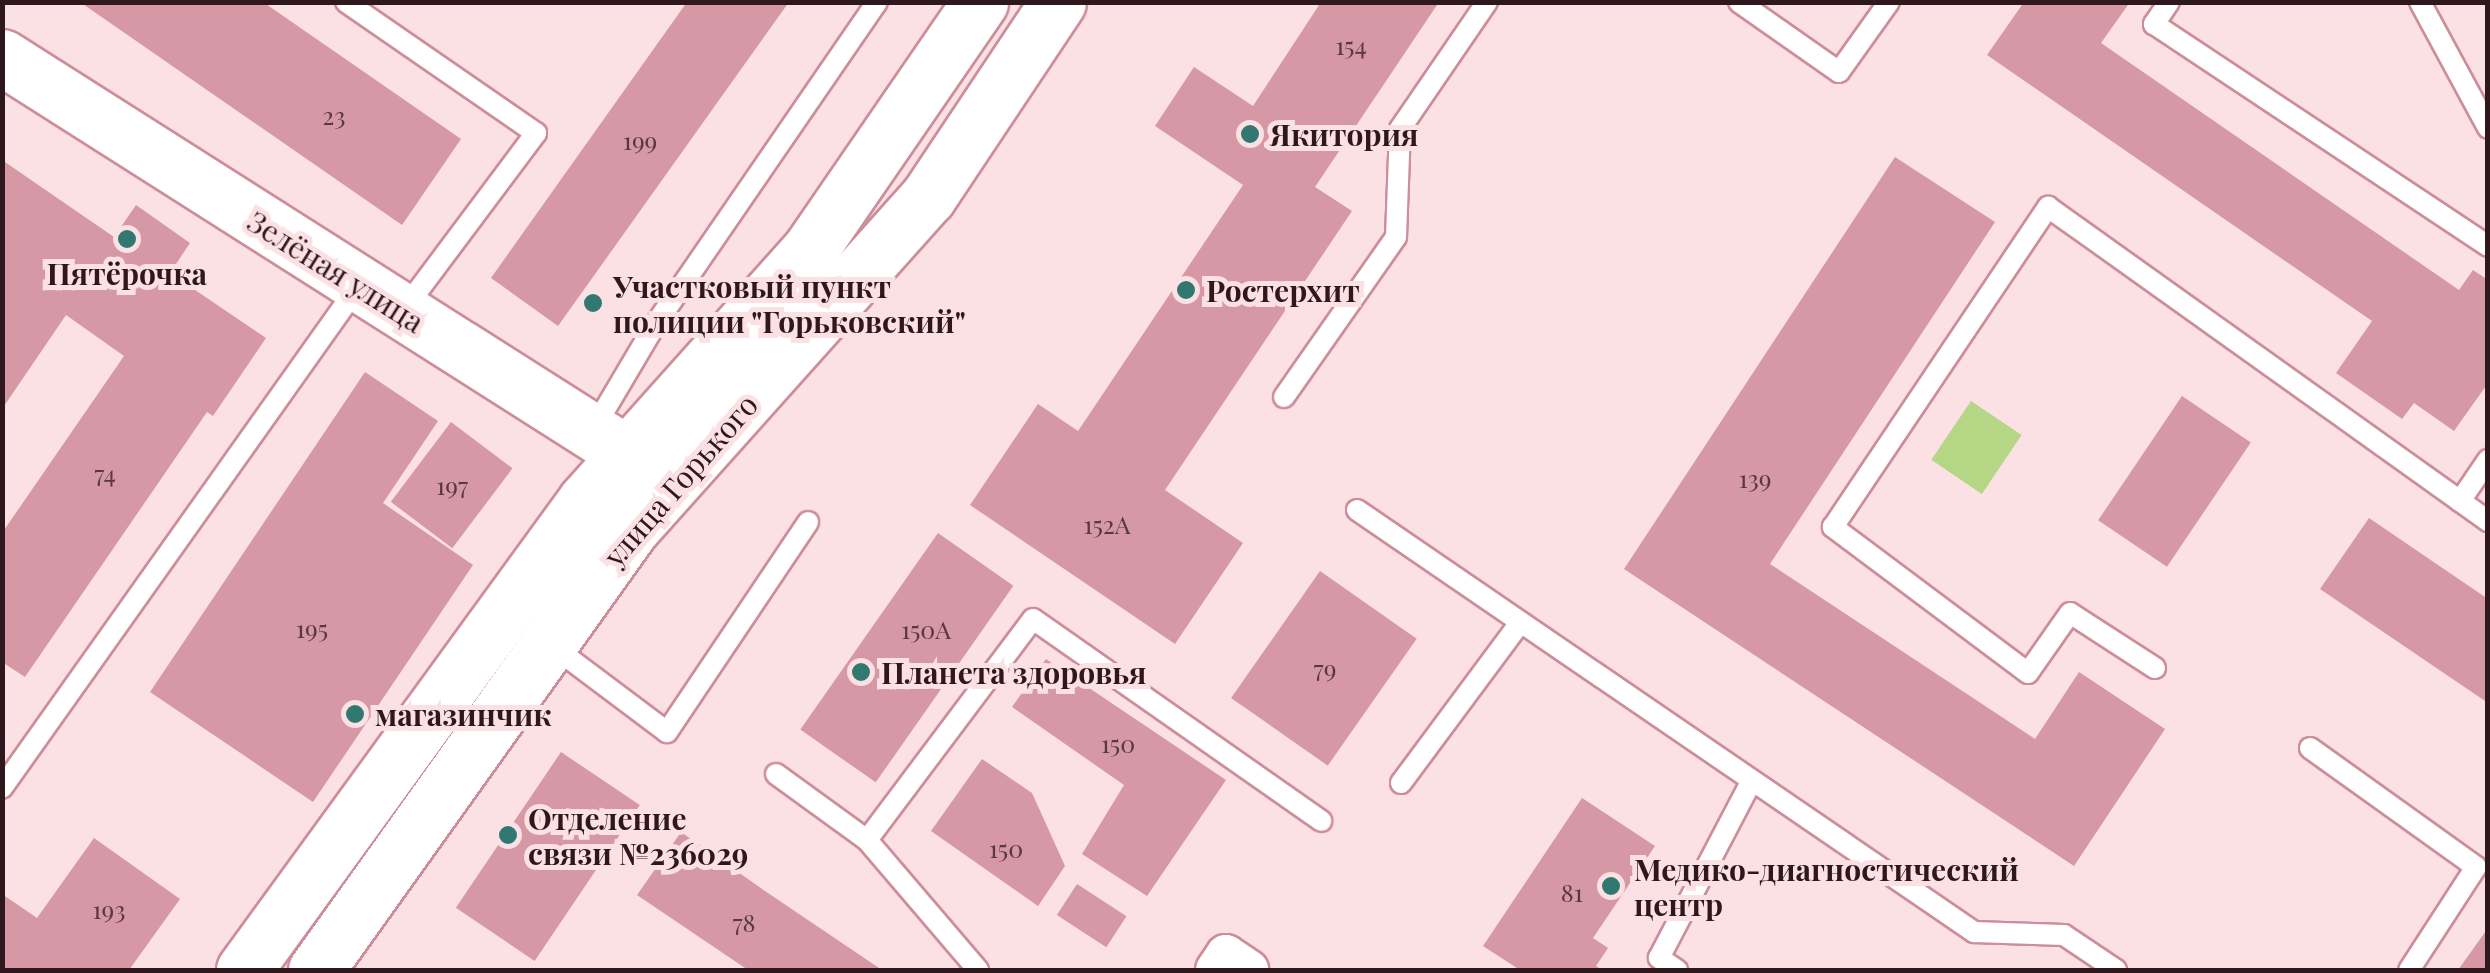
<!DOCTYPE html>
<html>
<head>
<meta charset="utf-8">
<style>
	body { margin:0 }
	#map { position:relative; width:2490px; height:973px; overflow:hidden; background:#fbe0e4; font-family:"Playfair Display",serif }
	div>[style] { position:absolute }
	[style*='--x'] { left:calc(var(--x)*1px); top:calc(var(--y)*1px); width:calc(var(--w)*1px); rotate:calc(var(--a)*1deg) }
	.green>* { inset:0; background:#b5d685; transform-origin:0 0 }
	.building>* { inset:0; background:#d698a4; transform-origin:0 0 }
	.roads { filter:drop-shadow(2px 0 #cc8e9a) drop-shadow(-2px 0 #cc8e9a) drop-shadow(0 2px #cc8e9a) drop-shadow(0 -2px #cc8e9a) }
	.lane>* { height:20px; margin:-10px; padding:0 10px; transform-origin:10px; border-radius:10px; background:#fff }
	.street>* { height:40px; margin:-20px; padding:0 20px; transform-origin:20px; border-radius:20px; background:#fff }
	.secondary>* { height:55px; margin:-27.5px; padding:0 27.5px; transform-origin:27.5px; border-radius:27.5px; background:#fff }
	.primary>* { height:55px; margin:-27.5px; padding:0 27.5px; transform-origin:27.5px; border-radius:27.5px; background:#fff }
	.dots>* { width:28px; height:28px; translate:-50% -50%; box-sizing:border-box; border:5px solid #fbe0e4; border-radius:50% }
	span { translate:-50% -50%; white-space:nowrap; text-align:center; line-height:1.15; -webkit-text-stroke:10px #fbe0e4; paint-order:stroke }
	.number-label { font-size:25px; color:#59383f }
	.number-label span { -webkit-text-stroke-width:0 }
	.poi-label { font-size:30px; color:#2f181d; font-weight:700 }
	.left { translate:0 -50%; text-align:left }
	.street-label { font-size:30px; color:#2f181d }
	.frame { position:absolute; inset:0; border:5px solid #2f181d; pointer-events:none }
</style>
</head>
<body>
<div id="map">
	<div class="green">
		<i style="left:1971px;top:401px;width:61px;height:71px;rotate:34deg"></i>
	</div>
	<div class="building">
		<i style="clip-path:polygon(80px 2px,263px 2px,461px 139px,402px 225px)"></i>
		<i style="clip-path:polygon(687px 2px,789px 2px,558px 326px,491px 278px)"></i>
		<i style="clip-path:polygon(1321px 2px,1439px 2px,1315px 187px,1352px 211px,1165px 490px,1243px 543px,1175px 644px,970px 505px,1038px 404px,1078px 431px,1243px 185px,1155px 126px,1194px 67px,1253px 106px)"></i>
		<i style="clip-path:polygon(2024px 2px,2130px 2px,2101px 43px,2459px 290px,2473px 270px,2488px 280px,2488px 383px,2454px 431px,2414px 403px,2402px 419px,2336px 373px,2372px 321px,1987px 55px)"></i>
		<i style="clip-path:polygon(1895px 157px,1995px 222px,1770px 564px,2035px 739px,2079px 672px,2165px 729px,2074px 866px,1624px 569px)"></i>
		<i style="clip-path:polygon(2px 160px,114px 237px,136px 205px,190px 243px,170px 273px,266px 338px,213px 416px,207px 412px,25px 677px,2px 662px,2px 533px,124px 356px,66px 315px,2px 409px)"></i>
		<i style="clip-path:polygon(365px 372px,438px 421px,383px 503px,473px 565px,313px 802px,150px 692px)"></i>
		<i style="left:2182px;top:396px;width:83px;height:150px;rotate:34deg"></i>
		<i style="left:451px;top:422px;width:77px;height:100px;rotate:37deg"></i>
		<i style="clip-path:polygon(2369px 518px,2488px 599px,2488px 703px,2320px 589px)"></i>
		<i style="left:938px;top:533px;width:92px;height:240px;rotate:35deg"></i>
		<i style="left:1320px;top:571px;width:118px;height:155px;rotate:35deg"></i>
		<i style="clip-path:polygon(1046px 659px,1226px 780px,1147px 896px,1082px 854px,1124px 785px,1012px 707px)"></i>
		<i style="left:561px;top:752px;width:95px;height:188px;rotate:34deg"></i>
		<i style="clip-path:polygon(982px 759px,1032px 793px,1065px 866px,1038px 906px,931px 831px)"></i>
		<i style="clip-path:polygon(1582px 798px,1655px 846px,1593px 938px,1608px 948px,1596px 966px,1603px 970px,1520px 970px,1483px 946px)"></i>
		<i style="clip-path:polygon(681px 832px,765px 891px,882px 970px,748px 970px,637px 895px)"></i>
		<i style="clip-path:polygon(94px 838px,180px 899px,129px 970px,2px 970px,2px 894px,37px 918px)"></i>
		<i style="left:1077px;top:884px;width:59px;height:37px;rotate:33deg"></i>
		<i style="clip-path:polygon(2488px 928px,2488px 970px,2458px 970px)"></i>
	</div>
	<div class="roads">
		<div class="lane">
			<i style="--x:346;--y:2;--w:231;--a:34.6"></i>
			<i style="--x:536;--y:133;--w:222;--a:126.8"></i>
			<i style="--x:1739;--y:2;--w:122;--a:35"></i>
			<i style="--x:1839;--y:72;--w:86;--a:-54.5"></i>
			<i style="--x:2169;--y:2;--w:27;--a:124"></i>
			<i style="--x:2154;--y:24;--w:401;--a:33.6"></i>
			<i style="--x:2420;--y:2;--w:143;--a:61.6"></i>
			<i style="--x:1284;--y:397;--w:195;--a:-55"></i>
			<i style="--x:1396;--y:237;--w:108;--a:-87.9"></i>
			<i style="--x:1400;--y:129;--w:154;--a:-55.6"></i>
			<i style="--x:594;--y:428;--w:120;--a:-59.4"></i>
			<i style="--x:655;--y:325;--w:392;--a:-55.5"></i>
			<i style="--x:2460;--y:501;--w:50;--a:-55.7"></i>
			<i style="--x:1357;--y:510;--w:748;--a:34.37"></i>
			<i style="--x:1974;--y:932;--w:90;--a:1.9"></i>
			<i style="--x:2064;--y:935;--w:63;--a:33.9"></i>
			<i style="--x:551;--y:645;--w:145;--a:36.9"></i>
			<i style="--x:667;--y:732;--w:253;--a:-56.1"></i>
			<i style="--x:2155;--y:668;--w:101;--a:-147.1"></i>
			<i style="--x:2070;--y:613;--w:73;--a:125"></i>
			<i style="--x:2028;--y:673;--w:244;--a:-143.2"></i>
			<i style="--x:1833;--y:527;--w:386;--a:-56.1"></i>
			<i style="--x:2048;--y:207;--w:541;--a:35.51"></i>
			<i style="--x:2310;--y:748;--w:204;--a:35.6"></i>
			<i style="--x:2476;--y:867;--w:123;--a:123"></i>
			<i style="--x:776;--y:774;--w:112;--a:36"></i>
			<i style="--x:867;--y:840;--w:171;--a:49.5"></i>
			<i style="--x:1401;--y:783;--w:199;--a:-53.4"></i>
			<i style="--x:2;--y:788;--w:617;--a:-54.64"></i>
			<i style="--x:867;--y:840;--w:276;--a:-53.1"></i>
			<i style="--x:1033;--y:619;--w:352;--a:35"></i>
			<i style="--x:1677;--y:970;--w:22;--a:-146"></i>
			<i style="--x:1659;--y:958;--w:196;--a:-62.4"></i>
		</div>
		<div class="street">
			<i style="--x:1216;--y:970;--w:18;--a:-56"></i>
			<i style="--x:1226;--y:955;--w:27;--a:34"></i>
		</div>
		<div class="secondary">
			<i style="--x:2;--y:57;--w:789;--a:32.42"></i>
		</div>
		<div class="primary">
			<i style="--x:244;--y:970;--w:581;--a:-53.96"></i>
			<i style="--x:586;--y:500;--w:334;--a:-48.2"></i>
			<i style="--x:809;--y:251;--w:302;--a:-55.5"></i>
			<i style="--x:316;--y:970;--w:542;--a:-54.46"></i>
			<i style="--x:631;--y:529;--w:445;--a:-48.2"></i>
			<i style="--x:928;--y:197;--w:234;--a:-56.3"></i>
		</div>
	</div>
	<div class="dots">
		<i style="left:1250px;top:134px;background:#317871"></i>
		<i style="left:127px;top:239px;background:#317871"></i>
		<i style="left:1186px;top:290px;background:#317871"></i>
		<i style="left:593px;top:303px;background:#317871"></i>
		<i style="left:861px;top:672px;background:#317871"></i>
		<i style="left:355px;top:714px;background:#317871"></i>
		<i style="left:508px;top:835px;background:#317871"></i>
		<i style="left:1611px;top:886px;background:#317871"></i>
	</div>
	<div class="number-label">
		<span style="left:1351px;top:45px">154</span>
		<span style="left:334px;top:115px">23</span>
		<span style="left:640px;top:140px">199</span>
		<span style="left:105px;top:473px">74</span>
		<span style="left:1755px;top:478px">139</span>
		<span style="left:452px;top:485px">197</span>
		<span style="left:1107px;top:524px">152А</span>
		<span style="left:312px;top:628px">195</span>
		<span style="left:926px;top:629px">150А</span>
		<span style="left:1325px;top:668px">79</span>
		<span style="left:1118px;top:743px">150</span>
		<span style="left:1006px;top:848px">150</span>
		<span style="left:1572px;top:892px">81</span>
		<span style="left:109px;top:909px">193</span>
		<span style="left:744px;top:922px">78</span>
	</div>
	<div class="poi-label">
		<span class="left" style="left:1270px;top:134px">Якитория</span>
		<span style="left:127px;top:273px">Пятёрочка</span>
		<span class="left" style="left:613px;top:303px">Участковый пункт<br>полиции "Горьковский"</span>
		<span class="left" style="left:1206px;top:290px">Ростерхит</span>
		<span class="left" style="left:881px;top:672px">Планета здоровья</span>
		<span class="left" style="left:375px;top:714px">магазинчик</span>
		<span class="left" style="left:528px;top:835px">Отделение<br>связи №236029</span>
		<span class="left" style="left:1634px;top:886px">Медико-диагностический<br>центр</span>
	</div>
	<div class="street-label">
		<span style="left:336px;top:271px;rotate:32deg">Зелёная улица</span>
		<span style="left:680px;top:480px;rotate:-49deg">улица Горького</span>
	</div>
	<div class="frame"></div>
</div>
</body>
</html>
